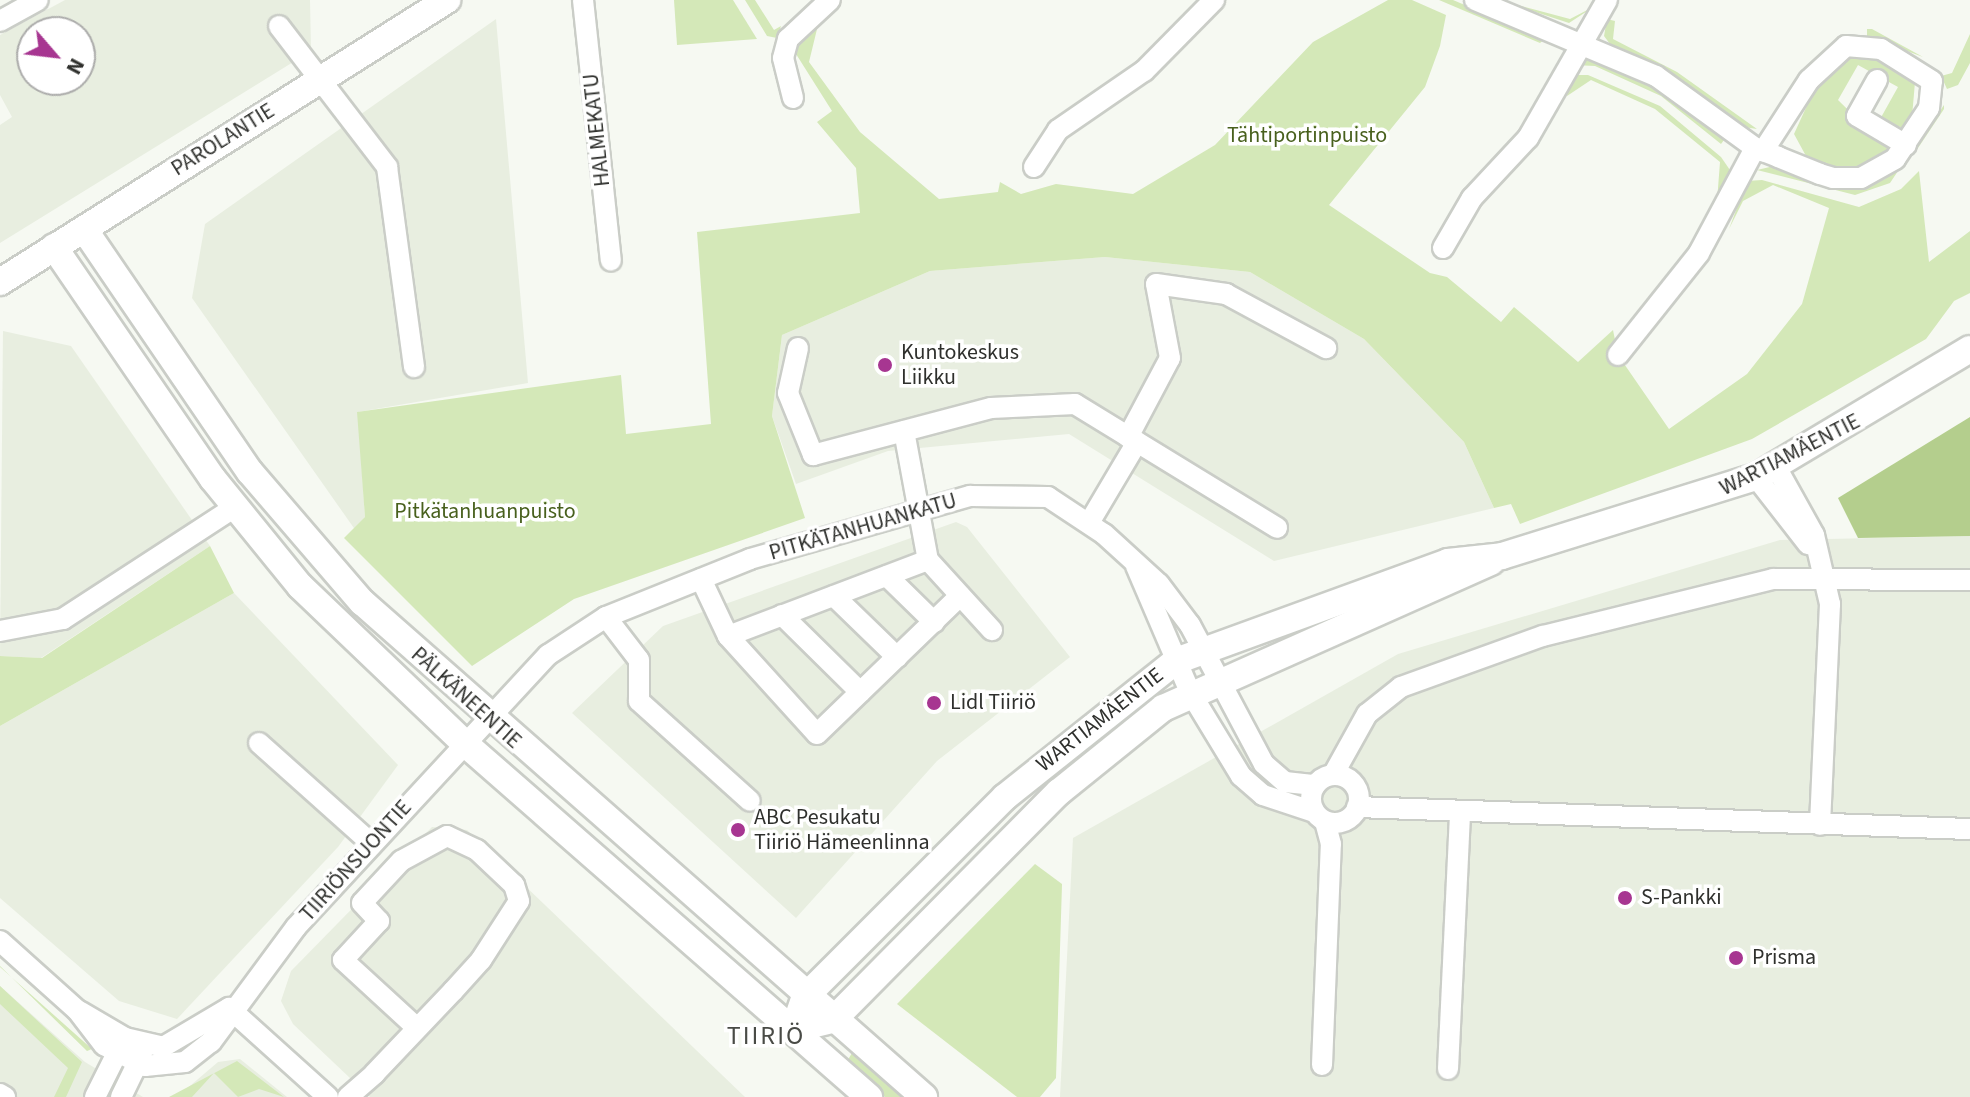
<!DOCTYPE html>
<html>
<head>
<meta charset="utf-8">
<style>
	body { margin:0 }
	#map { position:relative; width:1970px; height:1097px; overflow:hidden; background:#f6f9f2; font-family:"Source Sans 3",sans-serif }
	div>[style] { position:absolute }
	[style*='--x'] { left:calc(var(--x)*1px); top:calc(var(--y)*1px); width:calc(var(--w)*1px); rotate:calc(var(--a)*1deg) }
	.built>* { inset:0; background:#e8eee0 }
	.green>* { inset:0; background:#d4e8b8 }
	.forest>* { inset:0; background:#b4ce8d }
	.roads { filter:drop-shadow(2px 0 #cacdc7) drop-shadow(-2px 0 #cacdc7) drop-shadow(0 2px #cacdc7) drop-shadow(0 -2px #cacdc7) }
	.minor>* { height:20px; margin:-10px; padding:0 10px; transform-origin:10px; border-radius:10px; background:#fff }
	.minor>.ring { margin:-10px; padding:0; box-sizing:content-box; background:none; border:20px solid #fff; border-radius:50% }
	.major>* { height:26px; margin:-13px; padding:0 13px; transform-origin:13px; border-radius:13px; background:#fff }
	.dots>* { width:22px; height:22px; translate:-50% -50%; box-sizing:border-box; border:4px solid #fff; border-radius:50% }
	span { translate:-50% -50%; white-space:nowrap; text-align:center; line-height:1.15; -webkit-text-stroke:7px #fff; paint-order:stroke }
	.street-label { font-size:22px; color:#2f302d }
	.park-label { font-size:22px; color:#48601d }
	.poi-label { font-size:22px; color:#2f302d }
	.left { translate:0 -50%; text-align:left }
	.quarter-label { font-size:26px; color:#494b46; letter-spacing:2px }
	.north { position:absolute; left:16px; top:16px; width:80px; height:80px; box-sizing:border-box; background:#fff; border:2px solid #acacab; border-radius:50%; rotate:118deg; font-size:22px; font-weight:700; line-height:32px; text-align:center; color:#2f302d }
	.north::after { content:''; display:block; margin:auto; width:28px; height:36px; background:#a73691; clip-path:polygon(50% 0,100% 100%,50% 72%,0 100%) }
</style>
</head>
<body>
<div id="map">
	<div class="built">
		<i style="clip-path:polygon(evenodd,65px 0,310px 0,311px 51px,0 243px,0 125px,12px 117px,0 95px,0 35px,65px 0,32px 32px,80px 32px,80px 80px,32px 80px,32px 32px)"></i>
		<i style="clip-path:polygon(496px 19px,528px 383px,358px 412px,365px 517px,356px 531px,192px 298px,205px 224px)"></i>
		<i style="clip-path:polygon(1105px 257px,1250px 272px,1364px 339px,1464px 442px,1494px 508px,1274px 561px,1069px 434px,888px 451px,796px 484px,772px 416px,782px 335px,930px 271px)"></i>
		<i style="clip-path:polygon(3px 331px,71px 346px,210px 546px,41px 658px,0 656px)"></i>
		<i style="clip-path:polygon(956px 522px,967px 527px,1070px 657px,937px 761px,796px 918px,572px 713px,663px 626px)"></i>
		<i style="clip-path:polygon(1970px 536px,1970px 1097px,1060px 1097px,1073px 838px,1398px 654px,1780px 540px)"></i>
		<i style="clip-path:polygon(234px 593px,398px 765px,338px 847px,177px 1019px,119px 1001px,0 898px,0 726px)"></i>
		<i style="clip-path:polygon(432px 827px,467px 830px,745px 1097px,370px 1097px,293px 1024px,281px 1001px,291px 971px)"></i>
		<i style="clip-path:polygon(0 986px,85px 1062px,143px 1097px,0 1097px)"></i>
		<i style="clip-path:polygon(240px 1059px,287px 1097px,177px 1097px,218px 1062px)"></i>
	</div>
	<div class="green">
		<i style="clip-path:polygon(674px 0,733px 0,757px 39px,677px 45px)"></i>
		<i style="clip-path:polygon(745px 0,755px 0,774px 30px,781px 26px,777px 38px,767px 36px)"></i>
		<i style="clip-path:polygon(1388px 0,1412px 0,1446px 15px,1440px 46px,1425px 87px,1329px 205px,1430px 273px,1447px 277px,1501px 322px,1514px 307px,1578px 362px,1613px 330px,1618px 355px,1669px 429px,1747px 374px,1802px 304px,1829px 208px,1773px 185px,1743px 201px,1729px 229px,1747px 181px,1762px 180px,1859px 207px,1901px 189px,1919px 171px,1929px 262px,1970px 231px,1970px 293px,1954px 301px,1926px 339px,1752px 439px,1520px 524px,1511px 504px,1494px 508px,1464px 442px,1364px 339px,1250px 272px,1105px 257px,930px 271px,782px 335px,772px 416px,805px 518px,574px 599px,472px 666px,344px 538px,365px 517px,357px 412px,621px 375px,626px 434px,711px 424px,697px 232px,860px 213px,856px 168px,817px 122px,832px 111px,796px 54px,801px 37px,831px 10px,818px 25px,809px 62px,860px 132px,939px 199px,998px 192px,1000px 182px,1021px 194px,1056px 184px,1133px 194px,1215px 145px,1313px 42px)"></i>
		<i style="clip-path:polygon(1439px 0,1453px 0,1545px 39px,1540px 43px)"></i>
		<i style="clip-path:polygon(1499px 0,1570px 19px,1595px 6px,1569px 23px)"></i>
		<i style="clip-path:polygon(1607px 19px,1615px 21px,1613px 39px,1677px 72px,1757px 129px,1737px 126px,1669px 73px,1613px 48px,1604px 36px)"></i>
		<i style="clip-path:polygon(1867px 29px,1872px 29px,1923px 57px,1867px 36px)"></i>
		<i style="clip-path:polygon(1970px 34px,1970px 63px,1958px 85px,1947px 89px,1941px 76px,1952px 73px)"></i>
		<i style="clip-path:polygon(1869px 53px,1915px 82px,1912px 117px,1904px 128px,1879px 121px,1898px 87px,1858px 65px,1838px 100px,1890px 151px,1864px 168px,1832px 168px,1806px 156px,1794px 134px,1815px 88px,1844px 56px)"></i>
		<i style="clip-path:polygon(1590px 58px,1661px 89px,1724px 140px,1721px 144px,1661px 96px,1595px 66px,1574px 65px)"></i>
		<i style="clip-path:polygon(1569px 75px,1588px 75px,1660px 106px,1721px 157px,1732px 173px,1717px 201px,1720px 162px,1655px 109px,1591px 80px,1567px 96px)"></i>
		<i style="clip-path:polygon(1944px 105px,1944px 109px,1916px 151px,1914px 149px)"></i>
		<i style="clip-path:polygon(1904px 162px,1890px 183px,1855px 195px,1757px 170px,1774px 166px,1851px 189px,1885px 179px)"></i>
		<i style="clip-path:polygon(210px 546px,234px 593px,0 726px,0 656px,42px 658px)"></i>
		<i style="clip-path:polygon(1035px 864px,1062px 884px,1056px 1078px,1040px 1097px,1017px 1097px,897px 1004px)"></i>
		<i style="clip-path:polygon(0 966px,0 967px,92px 1049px,87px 1051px)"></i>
		<i style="clip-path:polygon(0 986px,82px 1062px,66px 1097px,54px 1097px,68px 1068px,0 1004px)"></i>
		<i style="clip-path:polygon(852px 1053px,904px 1097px,885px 1097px,846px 1063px)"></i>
		<i style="clip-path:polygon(237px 1061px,284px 1097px,259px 1089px,238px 1097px,214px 1073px,192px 1097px,169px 1097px)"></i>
	</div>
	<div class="forest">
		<i style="clip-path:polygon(1970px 417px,1970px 536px,1858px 538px,1838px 498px)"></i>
	</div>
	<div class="roads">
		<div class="minor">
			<i style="--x:583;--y:0;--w:262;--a:83.9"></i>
			<i style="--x:1475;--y:0;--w:196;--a:22.8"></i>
			<i style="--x:1656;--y:76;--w:122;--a:36"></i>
			<i style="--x:1755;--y:148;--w:25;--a:21"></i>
			<i style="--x:1778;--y:157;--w:45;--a:22"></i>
			<i style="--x:1820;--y:174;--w:14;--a:17"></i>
			<i style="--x:1833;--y:178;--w:28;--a:0"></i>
			<i style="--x:1861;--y:178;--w:39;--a:-29"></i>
			<i style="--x:1895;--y:159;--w:61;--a:-56.3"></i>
			<i style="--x:1929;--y:108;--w:27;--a:-84"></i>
			<i style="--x:1932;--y:81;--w:60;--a:-147.9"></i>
			<i style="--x:1881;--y:49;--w:35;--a:-175"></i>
			<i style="--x:1846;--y:46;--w:50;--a:137.4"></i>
			<i style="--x:1809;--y:80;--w:85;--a:122.9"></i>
			<i style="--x:0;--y:21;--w:43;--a:-28.9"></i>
			<i style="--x:279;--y:26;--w:178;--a:52.5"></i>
			<i style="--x:387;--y:167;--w:202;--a:82.3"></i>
			<i style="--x:1877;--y:80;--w:41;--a:119.1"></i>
			<i style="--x:1857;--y:116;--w:57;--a:30.6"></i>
			<i style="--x:793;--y:98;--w:41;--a:-104"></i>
			<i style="--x:783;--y:58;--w:20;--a:-75"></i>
			<i style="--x:788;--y:39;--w:57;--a:-42.9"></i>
			<i style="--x:1034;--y:167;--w:44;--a:-57"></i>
			<i style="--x:1058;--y:130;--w:104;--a:-34.5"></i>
			<i style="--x:1144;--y:71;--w:100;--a:-45.4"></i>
			<i style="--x:1443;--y:248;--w:58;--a:-59.9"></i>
			<i style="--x:1472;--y:198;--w:82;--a:-47"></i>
			<i style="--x:1528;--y:138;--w:159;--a:-60.2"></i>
			<i style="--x:798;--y:348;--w:46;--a:102.5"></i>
			<i style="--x:788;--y:393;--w:67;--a:68"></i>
			<i style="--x:813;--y:455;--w:184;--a:-14.8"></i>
			<i style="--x:991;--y:408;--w:84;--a:-2.7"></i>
			<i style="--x:1075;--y:404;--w:237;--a:31.5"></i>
			<i style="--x:1618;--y:355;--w:130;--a:-51.5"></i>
			<i style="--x:1699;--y:253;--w:119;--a:-61.9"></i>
			<i style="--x:904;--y:431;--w:131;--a:79.5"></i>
			<i style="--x:1128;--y:437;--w:89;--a:-62"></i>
			<i style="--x:1170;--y:358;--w:75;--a:-100.7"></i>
			<i style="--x:1156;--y:284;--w:71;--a:8.1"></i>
			<i style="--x:1226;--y:294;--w:114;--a:28.4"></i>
			<i style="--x:1776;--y:467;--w:78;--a:60.8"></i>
			<i style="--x:1814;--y:535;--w:71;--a:76.9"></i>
			<i style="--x:1830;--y:604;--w:221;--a:92.6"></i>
			<i style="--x:1756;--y:477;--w:85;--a:52.2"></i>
			<i style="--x:1089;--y:523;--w:94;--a:-59.3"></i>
			<i style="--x:1136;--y:566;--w:137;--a:66.8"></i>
			<i style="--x:1190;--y:692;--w:98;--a:58.7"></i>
			<i style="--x:1241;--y:776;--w:29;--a:41"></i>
			<i style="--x:1263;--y:795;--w:54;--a:18.4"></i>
			<i style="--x:887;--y:576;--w:66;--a:44.4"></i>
			<i style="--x:701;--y:579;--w:63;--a:64.7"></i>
			<i style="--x:728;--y:636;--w:132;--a:47.8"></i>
			<i style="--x:817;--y:734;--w:199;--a:-44"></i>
			<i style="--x:834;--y:596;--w:88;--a:44.1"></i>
			<i style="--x:782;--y:615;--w:110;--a:44.6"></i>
			<i style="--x:606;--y:617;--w:54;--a:52.5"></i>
			<i style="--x:639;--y:660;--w:41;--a:90"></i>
			<i style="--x:639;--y:701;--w:149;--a:42"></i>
			<i style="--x:0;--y:631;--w:64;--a:-10.8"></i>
			<i style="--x:63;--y:619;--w:205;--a:-33.1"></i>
			<i style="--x:728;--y:636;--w:214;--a:-20.8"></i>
			<i style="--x:928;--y:560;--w:95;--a:47.6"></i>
			<i style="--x:259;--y:743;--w:150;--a:41.8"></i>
			<i class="ring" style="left:1311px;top:775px;width:28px;height:28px"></i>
			<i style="--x:1333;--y:775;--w:70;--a:-60.9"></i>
			<i style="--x:1367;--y:714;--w:43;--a:-38.5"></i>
			<i style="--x:1401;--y:687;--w:151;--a:-19.8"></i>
			<i style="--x:1543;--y:636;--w:237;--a:-13.9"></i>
			<i style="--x:1773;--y:579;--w:197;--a:0.3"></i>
			<i style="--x:1357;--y:807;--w:613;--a:2.06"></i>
			<i style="--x:0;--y:941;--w:103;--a:41.9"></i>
			<i style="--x:77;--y:1010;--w:44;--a:52.4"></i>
			<i style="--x:104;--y:1045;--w:46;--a:27.1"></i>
			<i style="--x:145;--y:1066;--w:40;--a:-5.7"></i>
			<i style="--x:185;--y:1062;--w:33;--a:-38"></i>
			<i style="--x:211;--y:1042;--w:143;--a:-53.5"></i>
			<i style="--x:296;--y:927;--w:371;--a:-47.2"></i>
			<i style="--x:548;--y:655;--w:69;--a:-33.2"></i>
			<i style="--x:606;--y:617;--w:155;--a:-21.9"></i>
			<i style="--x:750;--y:559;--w:229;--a:-16"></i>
			<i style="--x:970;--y:496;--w:78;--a:0.7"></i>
			<i style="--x:1048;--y:497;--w:67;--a:33.5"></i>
			<i style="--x:1104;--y:534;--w:74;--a:42.3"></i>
			<i style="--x:1159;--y:584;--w:51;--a:52.9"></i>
			<i style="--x:1190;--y:625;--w:157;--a:62"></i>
			<i style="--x:1264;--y:764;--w:28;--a:41"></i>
			<i style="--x:1285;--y:782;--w:30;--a:6"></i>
			<i style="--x:229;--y:1008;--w:133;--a:42"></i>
			<i style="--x:81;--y:1012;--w:51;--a:30.6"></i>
			<i style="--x:125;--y:1038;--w:39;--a:13"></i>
			<i style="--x:163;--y:1047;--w:77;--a:-30.6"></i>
			<i style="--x:1322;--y:1065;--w:221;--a:-87.7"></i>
			<i style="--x:1331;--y:844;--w:23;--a:-105"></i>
			<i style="--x:1448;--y:1069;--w:255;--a:-87.3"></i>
			<i style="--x:0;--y:1094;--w:6;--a:31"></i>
			<i style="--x:95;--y:1097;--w:63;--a:-63.4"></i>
			<i style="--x:121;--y:1097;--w:48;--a:-64"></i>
			<i style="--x:348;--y:1097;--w:35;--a:-41"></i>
			<i style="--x:374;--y:1074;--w:115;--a:-46.4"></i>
			<i style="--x:453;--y:991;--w:42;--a:-47.9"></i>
			<i style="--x:481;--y:960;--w:70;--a:-57.2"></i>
			<i style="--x:519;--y:901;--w:17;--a:-107"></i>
			<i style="--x:514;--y:885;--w:51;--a:-136.6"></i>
			<i style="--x:477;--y:850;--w:33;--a:-155"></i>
			<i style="--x:447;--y:836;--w:52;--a:151.5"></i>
			<i style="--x:401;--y:861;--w:57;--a:132.9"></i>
			<i style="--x:362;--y:903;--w:25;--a:47"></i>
			<i style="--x:379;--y:921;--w:53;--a:132.7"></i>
			<i style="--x:343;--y:960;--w:100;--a:42.6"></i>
		</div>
		<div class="major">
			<i style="--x:84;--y:229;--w:294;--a:55.7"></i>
			<i style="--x:250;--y:472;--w:172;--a:49.3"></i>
			<i style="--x:362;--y:602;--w:749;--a:41.37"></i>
			<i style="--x:54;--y:247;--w:281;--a:55.6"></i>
			<i style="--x:213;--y:479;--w:138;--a:50.9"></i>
			<i style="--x:300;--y:586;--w:224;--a:43.7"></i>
			<i style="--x:462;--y:741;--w:541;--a:41.18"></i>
			<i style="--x:0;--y:282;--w:529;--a:-32.25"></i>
			<i style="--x:815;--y:1024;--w:18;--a:-13"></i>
			<i style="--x:833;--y:1020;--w:321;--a:-45.3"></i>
			<i style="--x:1059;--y:792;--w:134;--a:-38.9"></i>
			<i style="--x:1163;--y:708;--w:359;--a:-24"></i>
			<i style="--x:793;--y:1031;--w:36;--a:-71"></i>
			<i style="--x:805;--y:997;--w:283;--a:-45"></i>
			<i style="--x:1005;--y:797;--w:218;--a:-38.5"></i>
			<i style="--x:1176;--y:661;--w:289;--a:-20"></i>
			<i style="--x:1448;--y:562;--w:54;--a:-6.3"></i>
			<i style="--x:1502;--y:556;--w:266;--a:-17.3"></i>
			<i style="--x:1756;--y:477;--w:249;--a:-30.9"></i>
		</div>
	</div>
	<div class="dots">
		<i style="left:885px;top:365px;background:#a73691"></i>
		<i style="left:934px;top:703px;background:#a73691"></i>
		<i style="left:738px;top:830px;background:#a73691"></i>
		<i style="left:1625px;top:898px;background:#a73691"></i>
		<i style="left:1736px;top:958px;background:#a73691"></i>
	</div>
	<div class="street-label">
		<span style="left:597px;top:130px;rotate:-96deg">HALMEKATU</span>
		<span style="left:223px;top:140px;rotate:-32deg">PAROLANTIE</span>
		<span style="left:1790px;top:455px;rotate:-27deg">WARTIAMÄENTIE</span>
		<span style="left:863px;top:527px;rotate:-16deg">PITKÄTANHUANKATU</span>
		<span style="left:466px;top:698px;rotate:42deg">PÄLKÄNEENTIE</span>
		<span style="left:1100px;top:720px;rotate:-38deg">WARTIAMÄENTIE</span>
		<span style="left:356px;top:861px;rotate:-48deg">TIIRIÖNSUONTIE</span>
	</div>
	<div class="park-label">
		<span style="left:1307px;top:136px">Tähtiportinpuisto</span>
		<span style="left:485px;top:512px">Pitkätanhuanpuisto</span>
	</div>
	<div class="poi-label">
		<span class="left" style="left:901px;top:365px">Kuntokeskus<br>Liikku</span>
		<span class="left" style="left:950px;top:703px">Lidl Tiiriö</span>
		<span class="left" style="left:754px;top:830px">ABC Pesukatu<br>Tiiriö Hämeenlinna</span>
		<span class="left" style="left:1641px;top:898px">S-Pankki</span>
		<span class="left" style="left:1752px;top:958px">Prisma</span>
	</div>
	<div class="quarter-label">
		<span style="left:766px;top:1036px">TIIRIÖ</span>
	</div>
	<div class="north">N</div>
</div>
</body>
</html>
